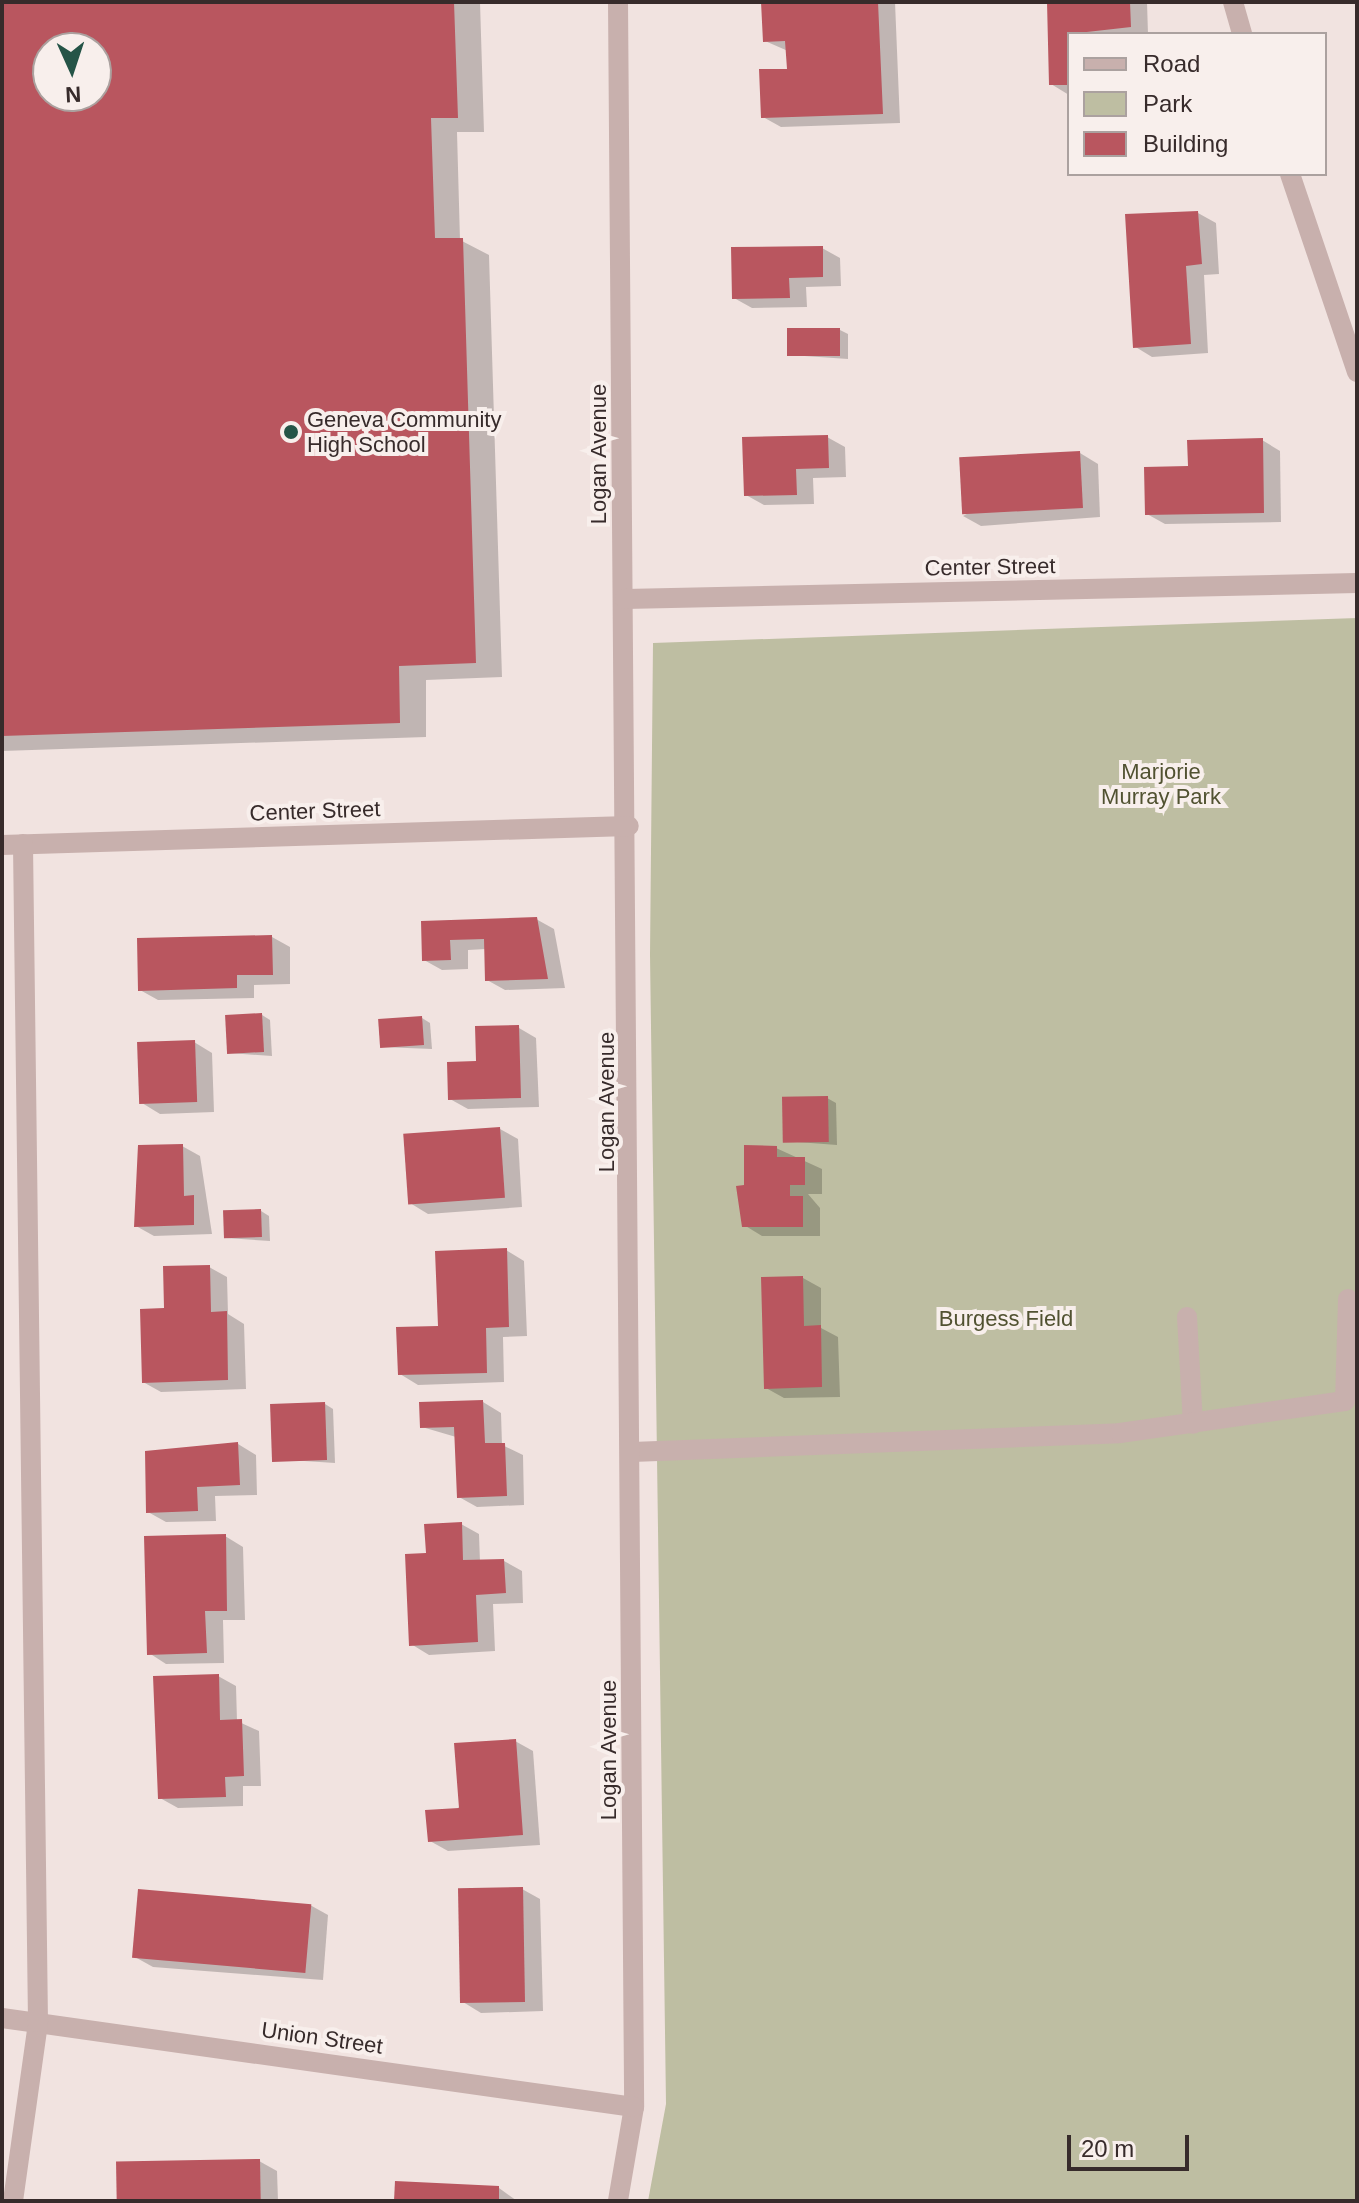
<!DOCTYPE html>
<html>
<head>
<meta charset="utf-8">
<style>
	body { margin:0 }
	#map { position:relative; width:1359px; height:2203px; overflow:hidden; background:#f1e3e0; font-family:Helvetica,sans-serif }
	div>[style] { position:absolute }
	[style*='--x'] { left:calc(var(--x)*1px); top:calc(var(--y)*1px); width:calc(var(--w)*1px); rotate:calc(var(--a)*1deg) }
	.green>* { inset:0; background:#bebea2 }
	.shadow>* { inset:0; background:#0003 }
	.building>* { inset:0; background:#b9565f; transform-origin:0 0 }
	.lane>* { height:20px; margin:-10px; padding:0 10px; transform-origin:10px; border-radius:10px; background:#c8b0ad }
	.street>* { height:20px; margin:-10px; padding:0 10px; transform-origin:10px; border-radius:10px; background:#c8b0ad }
	.dots>* { width:22px; height:22px; translate:-50% -50%; box-sizing:border-box; border:4px solid #f8efec; border-radius:50% }
	span { translate:-50% -50%; white-space:nowrap; text-align:center; line-height:1.15; -webkit-text-stroke:8px #f8efec; paint-order:stroke }
	.poi-label { font-size:22px; color:#372b2b }
	.left { translate:0 -50%; text-align:left }
	.street-label { font-size:22px; color:#372b2b }
	.park-label { font-size:22px; color:#515231 }
	.frame { position:absolute; inset:0; border:4px solid #372b2b; pointer-events:none }
	.legend { position:absolute; left:1067px; top:32px; width:260px; height:144px; box-sizing:border-box; background:#f8efec; border:2px solid #aba19f; margin:0; padding:10px 14px; list-style:none; font-size:24px; color:#372b2b }
	.legend li { display:flex; align-items:center; gap:16px; height:40px }
	.legend b { width:40px; border:2px solid #aba19f }
	.north { position:absolute; left:32px; top:32px; width:80px; height:80px; box-sizing:border-box; background:#f8efec; border:2px solid #aba19f; border-radius:50%; rotate:177deg; font-size:22px; font-weight:700; line-height:32px; text-align:center; color:#372b2b }
	.north::after { content:''; display:block; margin:auto; width:28px; height:36px; background:#255447; clip-path:polygon(50% 0,100% 100%,50% 72%,0 100%) }
	.scale { position:absolute; left:1067px; top:2135px; width:122px; height:36px; box-sizing:border-box; border:4px solid #372b2b; border-top:0; padding-left:10px; font-size:24px; line-height:28px; white-space:nowrap; color:#372b2b; -webkit-text-stroke:6px #f8efec; paint-order:stroke }
</style>
</head>
<body>
<div id="map">
	<div class="green">
		<i style="clip-path:polygon(1357px 618px,1357px 2201px,648px 2201px,666px 2104px,650px 955px,653px 643px)"></i>
	</div>
	<div class="shadow">
		<i style="clip-path:polygon(evenodd,2px 2px,480px 2px,484px 132px,457px 132px,460px 240px,489px 255px,502px 677px,426px 680px,426px 737px,2px 751px,2px 2px,48px 48px,96px 48px,96px 96px,48px 96px,48px 48px)"></i>
		<i style="clip-path:polygon(763px 2px,895px 2px,900px 123px,781px 127px,763px 117px,789px 70px,788px 51px,765px 41px)"></i>
		<i style="clip-path:polygon(1049px 2px,1147px 2px,1148px 34px,1069px 34px,1069px 95px,1051px 84px)"></i>
		<i style="clip-path:polygon(1198px 213px,1216px 223px,1219px 274px,1204px 275px,1208px 353px,1152px 357px,1134px 346px)"></i>
		<i style="clip-path:polygon(822px 248px,840px 258px,841px 286px,806px 287px,807px 307px,752px 308px,734px 298px)"></i>
		<i style="clip-path:polygon(840px 330px,848px 334px,848px 359px,790px 355px)"></i>
		<i style="clip-path:polygon(827px 437px,845px 447px,846px 477px,813px 478px,814px 504px,764px 505px,746px 495px)"></i>
		<i style="clip-path:polygon(1262px 440px,1280px 451px,1281px 522px,1165px 524px,1147px 514px)"></i>
		<i style="clip-path:polygon(1080px 453px,1098px 464px,1100px 517px,981px 526px,963px 516px)"></i>
		<i style="clip-path:polygon(536px 919px,554px 929px,565px 988px,505px 990px,487px 980px,486px 949px,468px 950px,468px 969px,442px 970px,424px 960px,423px 923px)"></i>
		<i style="clip-path:polygon(272px 937px,290px 947px,290px 984px,254px 985px,254px 998px,158px 1000px,140px 990px)"></i>
		<i style="clip-path:polygon(262px 1015px,270px 1020px,272px 1056px,229px 1053px)"></i>
		<i style="clip-path:polygon(422px 1018px,430px 1023px,432px 1049px,382px 1047px)"></i>
		<i style="clip-path:polygon(519px 1028px,536px 1038px,539px 1107px,468px 1109px,450px 1099px)"></i>
		<i style="clip-path:polygon(194px 1042px,212px 1053px,214px 1112px,160px 1114px,142px 1103px)"></i>
		<i style="clip-path:polygon(827px 1098px,836px 1103px,837px 1145px,784px 1141px)"></i>
		<i style="clip-path:polygon(500px 1129px,518px 1139px,522px 1207px,428px 1214px,410px 1203px)"></i>
		<i style="clip-path:polygon(182px 1146px,200px 1156px,212px 1234px,154px 1236px,136px 1226px)"></i>
		<i style="clip-path:polygon(776px 1148px,822px 1169px,822px 1194px,808px 1194px,820px 1208px,820px 1236px,762px 1236px,744px 1225px,746px 1187px)"></i>
		<i style="clip-path:polygon(261px 1211px,269px 1216px,270px 1241px,226px 1238px)"></i>
		<i style="clip-path:polygon(506px 1250px,524px 1261px,527px 1336px,503px 1337px,504px 1382px,418px 1385px,400px 1374px)"></i>
		<i style="clip-path:polygon(209px 1267px,227px 1277px,228px 1314px,244px 1324px,246px 1389px,161px 1392px,143px 1382px,166px 1310px)"></i>
		<i style="clip-path:polygon(803px 1278px,821px 1288px,821px 1328px,838px 1337px,840px 1397px,784px 1398px,766px 1388px)"></i>
		<i style="clip-path:polygon(483px 1402px,501px 1413px,502px 1445px,523px 1455px,524px 1505px,477px 1507px,459px 1497px,456px 1437px,422px 1427px)"></i>
		<i style="clip-path:polygon(325px 1404px,333px 1409px,335px 1463px,273px 1459px)"></i>
		<i style="clip-path:polygon(238px 1444px,256px 1455px,257px 1495px,215px 1496px,216px 1521px,166px 1522px,148px 1512px)"></i>
		<i style="clip-path:polygon(461px 1524px,479px 1534px,480px 1562px,504px 1561px,522px 1571px,523px 1603px,493px 1604px,495px 1651px,429px 1655px,411px 1644px,428px 1555px)"></i>
		<i style="clip-path:polygon(225px 1536px,243px 1547px,245px 1620px,223px 1620px,224px 1663px,166px 1664px,149px 1653px)"></i>
		<i style="clip-path:polygon(218px 1676px,236px 1686px,237px 1721px,259px 1731px,261px 1786px,243px 1786px,243px 1806px,178px 1808px,160px 1798px)"></i>
		<i style="clip-path:polygon(515px 1741px,533px 1751px,540px 1845px,448px 1851px,430px 1841px)"></i>
		<i style="clip-path:polygon(522px 1889px,540px 1899px,543px 2011px,481px 2013px,463px 2002px)"></i>
		<i style="clip-path:polygon(310px 1905px,328px 1915px,323px 1980px,153px 1967px,135px 1957px)"></i>
		<i style="clip-path:polygon(259px 2161px,277px 2171px,278px 2201px,119px 2201px)"></i>
		<i style="clip-path:polygon(499px 2188px,517px 2201px,396px 2201px)"></i>
	</div>
	<div class="building">
		<i style="clip-path:polygon(evenodd,2px 2px,454px 2px,458px 118px,431px 118px,435px 238px,463px 238px,476px 663px,399px 666px,400px 723px,2px 736px,2px 2px,48px 48px,96px 48px,96px 96px,48px 96px,48px 48px)"></i>
		<i style="clip-path:polygon(761px 2px,878px 2px,883px 114px,761px 118px,759px 69px,787px 69px,785px 41px,763px 42px)"></i>
		<i style="clip-path:polygon(1047px 2px,1130px 2px,1131px 27px,1069px 34px,1069px 85px,1049px 85px)"></i>
		<i style="clip-path:polygon(1198px 211px,1202px 264px,1186px 266px,1191px 344px,1133px 348px,1125px 214px)"></i>
		<i style="clip-path:polygon(823px 246px,823px 277px,789px 278px,790px 298px,732px 299px,731px 247px)"></i>
		<i style="left:787px;top:328px;width:53px;height:28px"></i>
		<i style="clip-path:polygon(828px 435px,829px 468px,796px 469px,797px 495px,744px 496px,742px 437px)"></i>
		<i style="clip-path:polygon(1263px 438px,1264px 513px,1145px 515px,1144px 467px,1188px 466px,1187px 440px)"></i>
		<i style="left:1080px;top:451px;width:57px;height:121px;rotate:87deg"></i>
		<i style="clip-path:polygon(537px 917px,548px 979px,485px 981px,484px 939px,450px 940px,451px 960px,422px 961px,421px 921px)"></i>
		<i style="clip-path:polygon(272px 935px,273px 975px,237px 975px,237px 988px,138px 991px,137px 938px)"></i>
		<i style="left:262px;top:1013px;width:39px;height:37px;rotate:87deg"></i>
		<i style="left:422px;top:1016px;width:29px;height:44px;rotate:86deg"></i>
		<i style="clip-path:polygon(519px 1025px,521px 1098px,448px 1100px,447px 1062px,476px 1061px,475px 1026px)"></i>
		<i style="left:195px;top:1040px;width:62px;height:58px;rotate:88deg"></i>
		<i style="left:828px;top:1096px;width:46px;height:46px;rotate:89deg"></i>
		<i style="left:500px;top:1127px;width:71px;height:97px;rotate:86deg"></i>
		<i style="clip-path:polygon(183px 1144px,184px 1196px,194px 1195px,194px 1225px,134px 1227px,138px 1145px)"></i>
		<i style="clip-path:polygon(744px 1145px,777px 1146px,777px 1157px,805px 1157px,805px 1185px,790px 1185px,790px 1196px,803px 1196px,803px 1227px,742px 1227px,736px 1186px,744px 1185px)"></i>
		<i style="left:261px;top:1209px;width:28px;height:38px;rotate:88deg"></i>
		<i style="clip-path:polygon(507px 1248px,509px 1327px,486px 1328px,487px 1373px,398px 1375px,396px 1327px,438px 1326px,435px 1251px)"></i>
		<i style="clip-path:polygon(210px 1265px,211px 1312px,227px 1311px,228px 1380px,142px 1383px,140px 1309px,164px 1308px,163px 1266px)"></i>
		<i style="clip-path:polygon(803px 1276px,804px 1326px,821px 1325px,822px 1387px,764px 1389px,761px 1277px)"></i>
		<i style="clip-path:polygon(483px 1400px,485px 1443px,505px 1443px,507px 1496px,457px 1498px,454px 1427px,420px 1428px,419px 1402px)"></i>
		<i style="left:325px;top:1402px;width:58px;height:55px;rotate:88deg"></i>
		<i style="clip-path:polygon(238px 1442px,240px 1485px,197px 1487px,198px 1511px,146px 1513px,145px 1451px)"></i>
		<i style="clip-path:polygon(462px 1522px,463px 1560px,504px 1559px,506px 1593px,476px 1595px,478px 1642px,409px 1646px,405px 1554px,426px 1553px,424px 1524px)"></i>
		<i style="clip-path:polygon(226px 1534px,227px 1611px,205px 1611px,207px 1653px,147px 1655px,144px 1536px)"></i>
		<i style="clip-path:polygon(219px 1674px,220px 1720px,242px 1719px,244px 1776px,225px 1777px,226px 1797px,158px 1799px,153px 1676px)"></i>
		<i style="clip-path:polygon(516px 1739px,523px 1835px,428px 1842px,425px 1810px,459px 1808px,454px 1743px)"></i>
		<i style="left:523px;top:1887px;width:115px;height:65px;rotate:89deg"></i>
		<i style="left:138px;top:1889px;width:174px;height:69px;rotate:5deg"></i>
		<i style="left:260px;top:2159px;width:42px;height:144px;rotate:89deg"></i>
		<i style="clip-path:polygon(395px 2181px,499px 2186px,499px 2201px,394px 2201px)"></i>
	</div>
	<div class="lane">
		<i style="--x:1187;--y:1317;--w:107;--a:86.8"></i>
		<i style="--x:632;--y:1452;--w:488;--a:-2.2"></i>
		<i style="--x:1120;--y:1433;--w:227;--a:-8.1"></i>
		<i style="--x:1345;--y:1401;--w:102;--a:-88.3"></i>
	</div>
	<div class="street">
		<i style="--x:618;--y:2;--w:2105;--a:89.56"></i>
		<i style="--x:634;--y:2107;--w:95;--a:99.7"></i>
		<i style="--x:1233;--y:2;--w:33;--a:74"></i>
		<i style="--x:1290;--y:174;--w:209;--a:71.3"></i>
		<i style="--x:625;--y:599;--w:732;--a:-1.25"></i>
		<i style="--x:2;--y:845;--w:627;--a:-1.74"></i>
		<i style="--x:2;--y:2018;--w:638;--a:8.02"></i>
		<i style="--x:13;--y:2201;--w:181;--a:-82"></i>
		<i style="--x:38;--y:2022;--w:1178;--a:-90.73"></i>
	</div>
	<div class="dots">
		<i style="left:291px;top:432px;background:#255447"></i>
	</div>
	<div class="poi-label">
		<span class="left" style="left:307px;top:432px">Geneva Community<br>High School</span>
	</div>
	<div class="street-label">
		<span style="left:599px;top:454px;rotate:-90deg">Logan Avenue</span>
		<span style="left:990px;top:567px;rotate:-1deg">Center Street</span>
		<span style="left:315px;top:811px;rotate:-2deg">Center Street</span>
		<span style="left:607px;top:1102px;rotate:-90deg">Logan Avenue</span>
		<span style="left:609px;top:1750px;rotate:-90deg">Logan Avenue</span>
		<span style="left:322px;top:2038px;rotate:8deg">Union Street</span>
	</div>
	<div class="park-label">
		<span style="left:1161px;top:784px">Marjorie<br>Murray Park</span>
		<span style="left:1006px;top:1319px">Burgess Field</span>
	</div>
	<div class="frame"></div>
	<ul class="legend">
	<li><b style="height:10px;background:#c8b0ad"></b>Road</li>
	<li><b style="height:22px;background:#bebea2"></b>Park</li>
	<li><b style="height:22px;background:#b9565f"></b>Building</li>
	</ul>
	<div class="north">N</div>
	<div class="scale">20 m</div>
</div>
</body>
</html>
